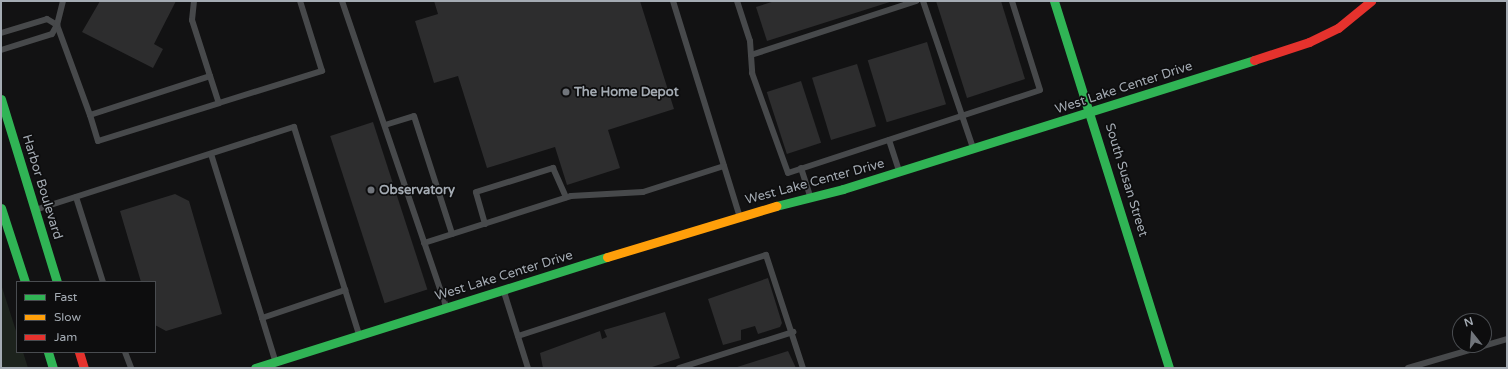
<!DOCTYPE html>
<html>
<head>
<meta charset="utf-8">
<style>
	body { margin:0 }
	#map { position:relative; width:1508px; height:369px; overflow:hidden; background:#121213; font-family:"Varela Round",sans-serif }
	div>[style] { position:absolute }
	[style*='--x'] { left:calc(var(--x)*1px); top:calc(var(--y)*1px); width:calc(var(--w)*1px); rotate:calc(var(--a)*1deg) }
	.green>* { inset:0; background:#1d231d }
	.building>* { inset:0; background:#2d2d2e; transform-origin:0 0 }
	.lane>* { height:6px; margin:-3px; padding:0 3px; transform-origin:3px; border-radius:3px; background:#47494b }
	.fast>* { height:9px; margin:-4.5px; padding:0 4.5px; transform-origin:4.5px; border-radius:4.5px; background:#30b455 }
	.slow>* { height:9px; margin:-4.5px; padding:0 4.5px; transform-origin:4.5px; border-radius:4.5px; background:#ff9f0a }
	.jam>* { height:9px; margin:-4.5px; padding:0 4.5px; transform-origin:4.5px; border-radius:4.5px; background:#e5322d }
	.dots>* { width:11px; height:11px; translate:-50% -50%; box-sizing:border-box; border:2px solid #0d0d0e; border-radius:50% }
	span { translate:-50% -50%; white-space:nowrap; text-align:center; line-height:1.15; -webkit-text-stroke:3.5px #0d0d0e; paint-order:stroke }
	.street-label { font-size:13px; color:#a4abb3 }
	.poi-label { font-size:13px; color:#a4abb3; font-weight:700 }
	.left { translate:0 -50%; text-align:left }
	.frame { position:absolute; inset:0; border:2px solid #a4abb3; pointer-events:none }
	.legend { position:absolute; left:16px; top:281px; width:140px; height:72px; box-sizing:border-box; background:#0d0d0e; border:1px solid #494c50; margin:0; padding:5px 7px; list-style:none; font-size:12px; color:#a4abb3 }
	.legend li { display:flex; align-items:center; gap:8px; height:20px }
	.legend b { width:20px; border:1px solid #494c50 }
	.north { position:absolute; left:1452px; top:313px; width:40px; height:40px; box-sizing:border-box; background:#0d0d0e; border:1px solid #494c50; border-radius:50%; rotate:343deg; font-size:11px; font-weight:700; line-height:16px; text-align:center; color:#a4abb3 }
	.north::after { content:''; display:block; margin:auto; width:14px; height:18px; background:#71757b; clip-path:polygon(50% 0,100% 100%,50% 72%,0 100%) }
</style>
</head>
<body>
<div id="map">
	<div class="green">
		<i style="clip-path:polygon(1px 284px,17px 334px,17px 352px,23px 352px,28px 368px,1px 368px)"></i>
	</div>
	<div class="building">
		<i style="clip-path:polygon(100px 1px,176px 1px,154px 44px,163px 49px,153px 68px,82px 32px)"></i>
		<i style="clip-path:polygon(434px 1px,640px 1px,674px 109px,608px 130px,620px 168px,567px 185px,555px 147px,487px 168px,458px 76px,434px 83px,415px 21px,438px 14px)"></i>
		<i style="clip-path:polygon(775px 1px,893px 1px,767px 41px,756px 7px)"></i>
		<i style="clip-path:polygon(936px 1px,1001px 1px,1025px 79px,967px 98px)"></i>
		<i style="left:927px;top:42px;width:65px;height:62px;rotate:73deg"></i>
		<i style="left:857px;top:64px;width:65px;height:47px;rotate:73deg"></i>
		<i style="left:801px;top:81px;width:65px;height:36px;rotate:72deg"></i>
		<i style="left:373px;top:122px;width:176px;height:45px;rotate:72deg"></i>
		<i style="clip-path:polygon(175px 194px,189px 201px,222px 314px,166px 331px,155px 325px,155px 282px,141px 282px,120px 211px)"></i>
		<i style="clip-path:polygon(768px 278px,782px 323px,780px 327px,758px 334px,755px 326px,741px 330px,741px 340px,723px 345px,708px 299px)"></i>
		<i style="clip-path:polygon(665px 312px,680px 358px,649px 368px,543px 368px,540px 353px,600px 331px,602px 339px,607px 337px,604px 330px)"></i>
		<i style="clip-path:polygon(788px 351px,796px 368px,734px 368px)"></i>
	</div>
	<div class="lane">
		<i style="--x:194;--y:1;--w:19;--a:96"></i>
		<i style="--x:192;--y:20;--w:59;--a:72.2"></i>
		<i style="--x:342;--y:1;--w:323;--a:71.2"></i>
		<i style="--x:673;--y:1;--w:223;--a:72.8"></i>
		<i style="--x:737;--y:1;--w:42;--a:72"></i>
		<i style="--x:750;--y:41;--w:32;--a:86"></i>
		<i style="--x:752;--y:73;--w:106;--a:70.2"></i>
		<i style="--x:788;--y:173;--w:265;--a:-18.2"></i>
		<i style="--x:1040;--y:90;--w:93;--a:-107.5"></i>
		<i style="--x:923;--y:1;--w:155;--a:71.2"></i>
		<i style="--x:1;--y:33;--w:48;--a:-16.9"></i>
		<i style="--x:47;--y:19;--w:12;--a:31"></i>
		<i style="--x:57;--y:25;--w:96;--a:69.9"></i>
		<i style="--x:90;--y:115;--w:126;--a:-18"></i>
		<i style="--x:210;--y:76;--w:28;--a:72"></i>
		<i style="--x:219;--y:103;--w:108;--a:-17.3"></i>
		<i style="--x:322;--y:71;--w:73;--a:-107.4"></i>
		<i style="--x:1;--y:50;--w:53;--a:-17.4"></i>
		<i style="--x:52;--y:34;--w:10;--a:-61"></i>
		<i style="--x:57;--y:25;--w:25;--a:-76"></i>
		<i style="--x:751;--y:55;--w:174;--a:-18.1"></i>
		<i style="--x:90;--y:115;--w:27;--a:73"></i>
		<i style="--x:98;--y:141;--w:127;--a:-17.4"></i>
		<i style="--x:385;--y:125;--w:30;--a:-17"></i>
		<i style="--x:414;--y:116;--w:124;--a:72.1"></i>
		<i style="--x:889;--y:140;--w:32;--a:72"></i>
		<i style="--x:211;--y:154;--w:172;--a:72.7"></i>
		<i style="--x:801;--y:168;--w:29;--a:72"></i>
		<i style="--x:76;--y:197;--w:89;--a:72.4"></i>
		<i style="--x:38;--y:209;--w:269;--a:-17.8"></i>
		<i style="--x:294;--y:127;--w:217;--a:72.6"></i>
		<i style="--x:485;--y:224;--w:33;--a:-106"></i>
		<i style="--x:476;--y:192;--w:81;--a:-17.3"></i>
		<i style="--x:553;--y:168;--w:32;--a:66"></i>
		<i style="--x:424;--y:243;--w:154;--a:-17.7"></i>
		<i style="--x:571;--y:196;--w:72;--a:-3.2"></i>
		<i style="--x:643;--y:192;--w:85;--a:-17.8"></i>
		<i style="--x:504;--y:292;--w:80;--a:72.5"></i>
		<i style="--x:518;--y:336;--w:261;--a:-18.1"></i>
		<i style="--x:766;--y:255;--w:119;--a:71.9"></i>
		<i style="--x:125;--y:352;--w:17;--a:69"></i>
		<i style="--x:275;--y:360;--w:44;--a:-107.2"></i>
		<i style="--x:262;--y:318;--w:88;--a:-18.6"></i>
		<i style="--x:679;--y:368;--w:120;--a:-17.5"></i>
		<i style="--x:1408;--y:368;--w:103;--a:-16.3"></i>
	</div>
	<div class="fast">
		<i style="--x:1054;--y:1;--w:385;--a:72.6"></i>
		<i style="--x:1;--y:99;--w:191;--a:73"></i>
		<i style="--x:776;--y:206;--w:69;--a:-14.2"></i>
		<i style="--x:843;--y:189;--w:431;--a:-17.4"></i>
		<i style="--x:1;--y:208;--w:78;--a:72"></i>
		<i style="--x:48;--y:352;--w:17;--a:73"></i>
		<i style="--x:255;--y:368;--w:369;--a:-17.5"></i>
	</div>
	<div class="slow">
		<i style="--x:607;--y:257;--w:177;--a:-16.8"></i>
	</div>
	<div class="jam">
		<i style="--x:1254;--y:60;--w:58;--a:-18.1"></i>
		<i style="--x:1309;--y:42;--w:32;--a:-26"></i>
		<i style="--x:1338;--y:28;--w:43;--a:-39.3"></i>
		<i style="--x:79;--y:352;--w:17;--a:73"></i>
	</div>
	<div class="dots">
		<i style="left:566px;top:92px;background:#71757b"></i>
		<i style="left:371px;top:190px;background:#71757b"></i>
	</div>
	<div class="street-label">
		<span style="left:1124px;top:88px;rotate:-18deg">West Lake Center Drive</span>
		<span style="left:1126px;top:180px;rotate:73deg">South Susan Street</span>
		<span style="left:815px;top:182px;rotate:-15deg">West Lake Center Drive</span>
		<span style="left:42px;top:187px;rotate:73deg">Harbor Boulevard</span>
		<span style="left:504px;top:276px;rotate:-17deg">West Lake Center Drive</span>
	</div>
	<div class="poi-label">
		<span class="left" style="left:574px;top:92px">The Home Depot</span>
		<span class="left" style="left:379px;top:190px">Observatory</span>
	</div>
	<div class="frame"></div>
	<ul class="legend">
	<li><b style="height:5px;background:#30b455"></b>Fast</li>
	<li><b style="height:5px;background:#ff9f0a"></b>Slow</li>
	<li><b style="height:5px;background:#e5322d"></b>Jam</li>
	</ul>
	<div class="north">N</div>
</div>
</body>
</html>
